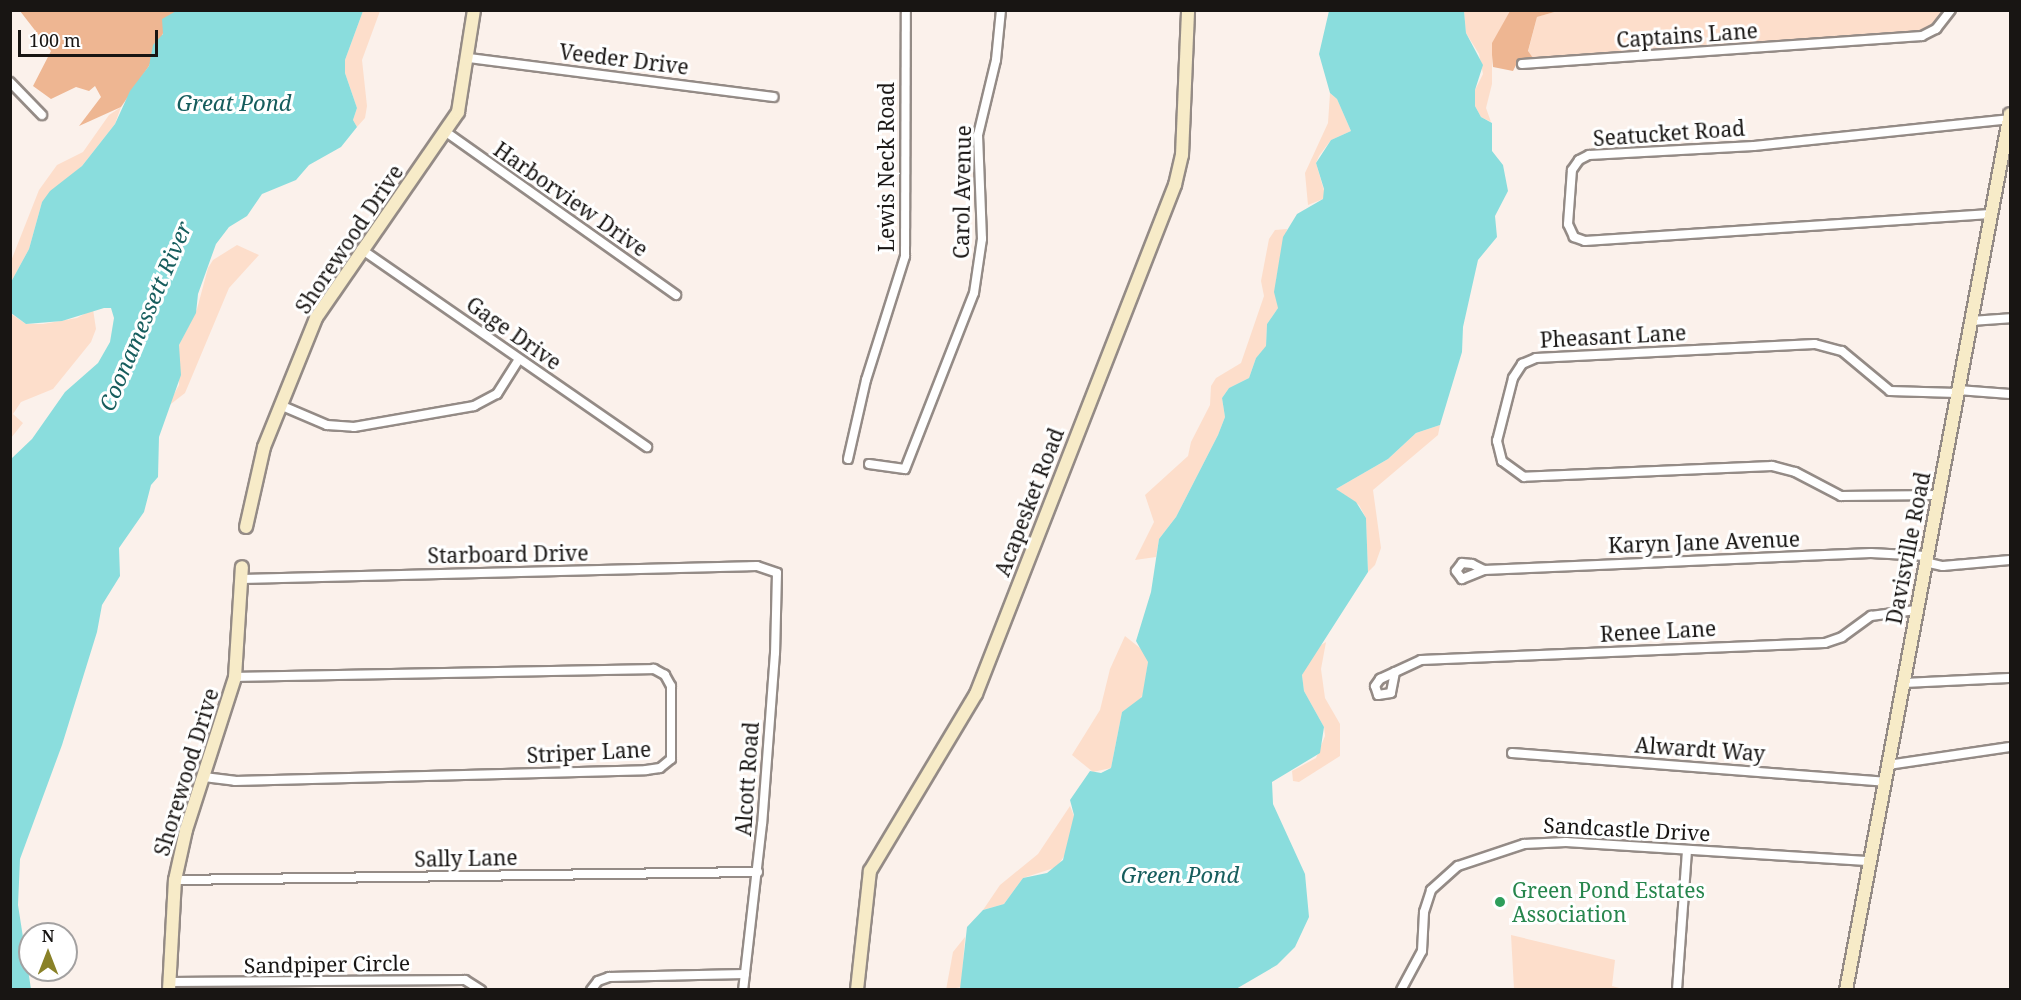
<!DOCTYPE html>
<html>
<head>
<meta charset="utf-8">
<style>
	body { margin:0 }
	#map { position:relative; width:2021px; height:1000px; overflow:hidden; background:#fbf1eb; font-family:"Noto Serif",serif }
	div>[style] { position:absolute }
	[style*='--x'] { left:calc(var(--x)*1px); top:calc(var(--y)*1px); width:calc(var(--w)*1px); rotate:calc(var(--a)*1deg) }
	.green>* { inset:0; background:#fddecb }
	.forest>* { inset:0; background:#eeb692 }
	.water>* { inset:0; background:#8adddd }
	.roads { filter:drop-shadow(2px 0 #948b86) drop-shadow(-2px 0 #948b86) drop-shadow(0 2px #948b86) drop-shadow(0 -2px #948b86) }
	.street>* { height:8px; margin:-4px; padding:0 4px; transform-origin:4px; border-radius:4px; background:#fff }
	.secondary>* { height:12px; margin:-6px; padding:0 6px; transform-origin:6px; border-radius:6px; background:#f7ebc8 }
	.dots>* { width:16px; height:16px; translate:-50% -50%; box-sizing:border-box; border:3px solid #fff; border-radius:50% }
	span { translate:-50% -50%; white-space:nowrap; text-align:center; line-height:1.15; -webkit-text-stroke:6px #fff; paint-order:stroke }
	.street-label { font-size:21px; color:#181513 }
	.leisure-label { font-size:21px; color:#27864d }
	.left { translate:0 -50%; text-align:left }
	.water-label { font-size:22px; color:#165d5d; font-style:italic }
	.frame { position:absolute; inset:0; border:12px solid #181513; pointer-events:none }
	.north { position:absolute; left:18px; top:922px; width:60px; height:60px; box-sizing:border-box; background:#fff; border:2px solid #a3a1a1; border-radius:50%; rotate:0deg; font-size:16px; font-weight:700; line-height:24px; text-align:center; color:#181513 }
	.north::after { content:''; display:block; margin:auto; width:21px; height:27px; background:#898128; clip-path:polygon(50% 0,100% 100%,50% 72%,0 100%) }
	.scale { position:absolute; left:18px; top:30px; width:140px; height:27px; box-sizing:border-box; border:3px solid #181513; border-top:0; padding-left:8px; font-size:18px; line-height:21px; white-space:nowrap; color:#181513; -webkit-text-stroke:4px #fff; paint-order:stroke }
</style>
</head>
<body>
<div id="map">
	<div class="green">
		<i style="clip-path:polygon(363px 11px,380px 11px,362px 60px,367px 106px,365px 118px,357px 127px,353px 120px,357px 108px,345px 73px,345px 60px)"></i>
		<i style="clip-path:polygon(1464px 11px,1510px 11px,1492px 55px,1492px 84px,1486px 108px,1491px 122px,1481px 117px,1475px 106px,1475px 90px,1483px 74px,1479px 54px,1466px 33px)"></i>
		<i style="clip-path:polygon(1558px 11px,1945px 11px,1934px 24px,1921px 32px,1533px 58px,1528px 52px,1537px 17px)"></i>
		<i style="clip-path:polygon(1330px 93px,1337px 99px,1351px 131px,1331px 140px,1319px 156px,1316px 163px,1325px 194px,1323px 199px,1308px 205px,1305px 173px,1328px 123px)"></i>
		<i style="clip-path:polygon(121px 107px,115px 124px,82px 166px,42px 202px,29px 249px,11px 282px,11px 261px,39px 190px,57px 165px,83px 152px,109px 115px)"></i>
		<i style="clip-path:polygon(1287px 229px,1276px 280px,1278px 308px,1267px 324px,1266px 347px,1256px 358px,1249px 378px,1229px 388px,1222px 398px,1225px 417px,1218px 435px,1176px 517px,1159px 539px,1156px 557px,1135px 560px,1154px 522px,1145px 495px,1188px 456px,1191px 442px,1210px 405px,1211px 386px,1216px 378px,1241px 363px,1264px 296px,1261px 281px,1269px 239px,1275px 230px)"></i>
		<i style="clip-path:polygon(237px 245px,259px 255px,229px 288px,185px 393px,167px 407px,179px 385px,179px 345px,197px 309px,208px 268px,213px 260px)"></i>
		<i style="clip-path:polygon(93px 309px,96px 329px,91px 342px,53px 389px,21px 402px,13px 414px,23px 423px,11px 438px,10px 313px,26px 324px,43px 324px,77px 318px)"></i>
		<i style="clip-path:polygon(1440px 425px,1438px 435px,1373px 490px,1381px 548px,1375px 565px,1368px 572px,1366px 518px,1359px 505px,1336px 489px,1388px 459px,1416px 433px)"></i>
		<i style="clip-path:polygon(1125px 636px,1145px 652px,1148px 662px,1144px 692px,1140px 700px,1122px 712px,1111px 768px,1093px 772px,1072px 755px,1100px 710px,1110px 669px)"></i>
		<i style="clip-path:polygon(1326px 642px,1321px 669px,1325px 698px,1340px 724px,1340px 756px,1299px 782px,1293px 781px,1292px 771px,1316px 758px,1325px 736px,1324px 727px,1304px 691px,1302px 675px,1316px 648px)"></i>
		<i style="clip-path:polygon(1070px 806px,1074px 816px,1070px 847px,1057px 867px,1023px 878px,1004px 904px,983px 910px,1000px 885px,1038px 854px)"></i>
		<i style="clip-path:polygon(1511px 935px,1615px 960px,1612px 986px,1623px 989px,1514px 989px)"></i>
		<i style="clip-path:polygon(965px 937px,961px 987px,946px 990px,953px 952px)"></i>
	</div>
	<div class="forest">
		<i style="clip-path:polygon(20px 11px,178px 11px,170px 17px,149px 66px,121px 107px,79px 126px,101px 97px,95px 86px,89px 91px,76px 87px,51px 99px,33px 86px,51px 51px)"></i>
		<i style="clip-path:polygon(1510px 11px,1558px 11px,1537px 17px,1528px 51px,1533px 58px,1519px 59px,1513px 71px,1493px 67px,1492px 55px,1492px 43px)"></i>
	</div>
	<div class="water">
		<i style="clip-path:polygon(178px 10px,363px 11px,345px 60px,345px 73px,357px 108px,353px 120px,357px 127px,341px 147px,309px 165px,296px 180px,262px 194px,247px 216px,229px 227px,216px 244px,198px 294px,196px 313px,179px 345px,181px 375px,159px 437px,158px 477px,151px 485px,144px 512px,119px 548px,120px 576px,102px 605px,97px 632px,62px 745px,20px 859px,18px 905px,31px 989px,11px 989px,11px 459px,32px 439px,65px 392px,98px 363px,110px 342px,114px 318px,111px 308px,104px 308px,62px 321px,26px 324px,11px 313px,11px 282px,29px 249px,42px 202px,50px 191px,82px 166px,115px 124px,130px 91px,149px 66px,153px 45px,163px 34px,162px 19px)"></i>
		<i style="clip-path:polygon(1329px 11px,1464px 11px,1466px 33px,1483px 65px,1475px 90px,1475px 106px,1481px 117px,1492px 123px,1492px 151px,1503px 165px,1508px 191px,1495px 216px,1497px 237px,1478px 260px,1463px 327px,1462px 352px,1440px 425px,1416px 433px,1388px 459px,1336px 489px,1356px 502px,1366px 518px,1368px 572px,1302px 675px,1304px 691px,1324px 727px,1320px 753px,1272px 782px,1273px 804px,1305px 874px,1309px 917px,1295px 947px,1277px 965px,1236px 989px,960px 989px,967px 927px,983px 910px,1004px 904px,1023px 878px,1047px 873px,1063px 860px,1074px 815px,1070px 800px,1090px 771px,1101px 773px,1111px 768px,1122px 712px,1142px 697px,1148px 662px,1136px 641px,1151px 592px,1159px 539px,1176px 517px,1218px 435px,1225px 417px,1222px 398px,1229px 388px,1249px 378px,1256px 358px,1266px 346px,1267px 324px,1278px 308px,1274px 292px,1283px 237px,1297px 214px,1323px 199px,1324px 189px,1316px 163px,1331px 140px,1351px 131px,1337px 99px,1330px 93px,1319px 54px)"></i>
	</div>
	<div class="roads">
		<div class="street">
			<i style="--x:469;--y:58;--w:307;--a:7.3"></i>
			<i style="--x:1522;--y:64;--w:401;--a:-4"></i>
			<i style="--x:1922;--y:36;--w:16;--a:-27"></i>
			<i style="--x:1936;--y:29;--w:24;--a:-52"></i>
			<i style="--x:10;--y:82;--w:46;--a:45.9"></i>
			<i style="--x:446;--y:132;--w:282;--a:35.3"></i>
			<i style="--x:1990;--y:214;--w:406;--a:176.2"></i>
			<i style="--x:1585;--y:241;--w:12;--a:-160"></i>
			<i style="--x:1574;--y:237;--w:14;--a:-115"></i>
			<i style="--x:1568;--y:224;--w:54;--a:-85.8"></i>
			<i style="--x:1572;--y:170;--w:12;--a:-55"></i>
			<i style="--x:1579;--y:160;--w:11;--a:-27"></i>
			<i style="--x:1589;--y:155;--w:165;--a:-3.1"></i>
			<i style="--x:1754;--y:146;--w:256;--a:-6"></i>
			<i style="--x:361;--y:249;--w:348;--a:34.7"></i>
			<i style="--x:1971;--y:321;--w:39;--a:-4"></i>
			<i style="--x:1958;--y:390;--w:52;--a:4.4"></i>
			<i style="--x:280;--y:405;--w:51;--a:23.1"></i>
			<i style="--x:327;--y:425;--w:27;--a:4"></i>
			<i style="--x:354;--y:427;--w:122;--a:-9.9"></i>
			<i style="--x:474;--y:406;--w:26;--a:-28"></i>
			<i style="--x:497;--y:394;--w:41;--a:-57.8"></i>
			<i style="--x:848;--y:459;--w:81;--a:-77.2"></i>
			<i style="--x:866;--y:380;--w:130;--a:-72.5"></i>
			<i style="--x:905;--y:256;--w:246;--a:-89.8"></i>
			<i style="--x:869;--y:464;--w:36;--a:8"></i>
			<i style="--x:905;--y:469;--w:189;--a:-68.6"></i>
			<i style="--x:974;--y:293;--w:55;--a:-81.6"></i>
			<i style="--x:982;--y:239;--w:104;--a:-92.2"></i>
			<i style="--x:978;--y:135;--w:77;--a:-76.5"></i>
			<i style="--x:996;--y:60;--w:50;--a:-84.3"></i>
			<i style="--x:1939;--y:495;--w:98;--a:179.4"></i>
			<i style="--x:1841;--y:496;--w:52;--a:-152.4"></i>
			<i style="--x:1795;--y:472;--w:24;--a:-165"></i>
			<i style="--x:1772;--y:466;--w:248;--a:177.5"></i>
			<i style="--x:1524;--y:477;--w:27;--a:-144"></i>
			<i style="--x:1502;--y:461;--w:21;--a:-104"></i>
			<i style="--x:1497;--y:441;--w:65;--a:-75.7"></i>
			<i style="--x:1513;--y:378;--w:17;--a:-57"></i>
			<i style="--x:1522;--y:364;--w:15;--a:-23"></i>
			<i style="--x:1536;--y:358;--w:279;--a:-2.9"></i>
			<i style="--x:1815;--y:344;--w:28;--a:15"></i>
			<i style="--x:1842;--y:351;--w:62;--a:39.8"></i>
			<i style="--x:1890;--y:391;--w:67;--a:1.7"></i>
			<i style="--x:1925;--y:562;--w:18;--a:13"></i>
			<i style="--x:1943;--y:566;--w:67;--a:-5.1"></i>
			<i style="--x:1462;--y:563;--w:10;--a:6"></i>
			<i style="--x:1472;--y:564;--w:13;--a:27"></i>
			<i style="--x:1484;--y:570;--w:24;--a:158"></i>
			<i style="--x:1462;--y:579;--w:10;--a:-127"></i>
			<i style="--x:1456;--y:571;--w:10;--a:-53"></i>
			<i style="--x:1484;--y:570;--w:387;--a:-2.5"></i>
			<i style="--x:1871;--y:553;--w:55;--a:3.1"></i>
			<i style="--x:242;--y:579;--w:515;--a:-1.45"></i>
			<i style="--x:757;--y:566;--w:21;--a:19"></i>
			<i style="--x:777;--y:573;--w:80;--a:91.4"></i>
			<i style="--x:775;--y:653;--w:171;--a:94.3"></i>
			<i style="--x:762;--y:824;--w:167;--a:96.5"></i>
			<i style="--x:1395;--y:672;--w:21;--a:101"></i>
			<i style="--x:1391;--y:693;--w:13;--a:171"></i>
			<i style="--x:1378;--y:695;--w:9;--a:-108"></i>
			<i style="--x:1375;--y:686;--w:9;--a:-54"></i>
			<i style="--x:1380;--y:679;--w:45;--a:-24.9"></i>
			<i style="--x:1421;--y:660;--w:404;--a:-2.4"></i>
			<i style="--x:1825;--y:643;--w:18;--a:-19"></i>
			<i style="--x:1842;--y:637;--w:36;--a:-36"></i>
			<i style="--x:1871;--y:616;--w:45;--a:-7.6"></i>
			<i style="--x:1903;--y:683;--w:107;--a:-2.7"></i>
			<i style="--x:1512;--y:753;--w:374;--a:4.4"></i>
			<i style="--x:1888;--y:765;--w:123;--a:-8.4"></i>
			<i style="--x:204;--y:777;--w:31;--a:7"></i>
			<i style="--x:235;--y:781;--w:411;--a:-1.5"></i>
			<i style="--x:646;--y:770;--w:14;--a:-8"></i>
			<i style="--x:660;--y:768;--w:14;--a:-39"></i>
			<i style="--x:671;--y:759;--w:73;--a:-90"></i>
			<i style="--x:671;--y:686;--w:13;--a:-119"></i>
			<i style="--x:665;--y:675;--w:13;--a:-151"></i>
			<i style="--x:654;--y:669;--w:419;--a:178.9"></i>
			<i style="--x:175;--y:880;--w:583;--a:-0.79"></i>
			<i style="--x:170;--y:982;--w:295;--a:-0.4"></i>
			<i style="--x:465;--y:980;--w:19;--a:32"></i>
			<i style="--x:591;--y:990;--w:11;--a:-52"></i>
			<i style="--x:598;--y:981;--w:12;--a:-20"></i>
			<i style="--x:609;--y:977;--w:136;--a:-1.3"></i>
			<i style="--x:1401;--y:990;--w:44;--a:-61.7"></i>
			<i style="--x:1422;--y:951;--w:39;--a:-87"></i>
			<i style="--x:1424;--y:912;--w:23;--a:-72"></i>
			<i style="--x:1431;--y:890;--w:36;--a:-42"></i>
			<i style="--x:1458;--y:866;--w:70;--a:-18.4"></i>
			<i style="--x:1524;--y:844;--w:42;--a:-2.7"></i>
			<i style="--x:1566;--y:842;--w:305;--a:3.6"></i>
			<i style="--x:1677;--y:990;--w:140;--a:-85.9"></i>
		</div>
		<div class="secondary">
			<i style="--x:246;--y:527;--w:82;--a:-77.3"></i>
			<i style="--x:264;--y:447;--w:139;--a:-68"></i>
			<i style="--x:316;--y:318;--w:250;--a:-55.4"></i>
			<i style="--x:458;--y:112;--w:103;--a:-81.1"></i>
			<i style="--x:169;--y:990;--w:110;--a:-86.9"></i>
			<i style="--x:175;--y:880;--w:51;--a:-77.6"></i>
			<i style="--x:186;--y:830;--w:161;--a:-72.2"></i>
			<i style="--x:235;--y:677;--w:110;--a:-86.4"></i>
			<i style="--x:857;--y:990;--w:120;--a:-83.8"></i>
			<i style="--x:870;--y:871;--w:206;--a:-59.1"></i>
			<i style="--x:976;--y:694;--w:547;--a:-68.65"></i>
			<i style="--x:1175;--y:185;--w:31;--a:-77"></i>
			<i style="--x:1182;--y:155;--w:145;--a:-87.6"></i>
			<i style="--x:1846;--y:990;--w:891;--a:-79.4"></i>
		</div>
	</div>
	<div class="dots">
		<i style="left:1500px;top:902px;background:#2e9e5b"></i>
	</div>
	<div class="street-label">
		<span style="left:1687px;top:35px;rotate:-4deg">Captains Lane</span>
		<span style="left:624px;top:59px;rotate:7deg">Veeder Drive</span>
		<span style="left:1669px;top:133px;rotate:-4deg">Seatucket Road</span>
		<span style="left:886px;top:167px;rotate:-90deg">Lewis Neck Road</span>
		<span style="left:962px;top:192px;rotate:-89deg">Carol Avenue</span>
		<span style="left:571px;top:199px;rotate:35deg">Harborview Drive</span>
		<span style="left:349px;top:239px;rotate:-56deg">Shorewood Drive</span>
		<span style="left:514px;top:333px;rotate:35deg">Gage Drive</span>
		<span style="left:1613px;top:336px;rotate:-3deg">Pheasant Lane</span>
		<span style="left:1029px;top:502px;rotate:-69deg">Acapesket Road</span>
		<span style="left:1704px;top:542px;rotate:-2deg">Karyn Jane Avenue</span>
		<span style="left:1908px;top:548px;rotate:-79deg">Davisville Road</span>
		<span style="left:508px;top:554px;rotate:-1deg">Starboard Drive</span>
		<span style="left:1658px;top:631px;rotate:-3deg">Renee Lane</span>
		<span style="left:1700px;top:749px;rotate:4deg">Alwardt Way</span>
		<span style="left:589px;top:752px;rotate:-3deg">Striper Lane</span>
		<span style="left:186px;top:772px;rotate:-73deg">Shorewood Drive</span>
		<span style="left:747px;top:779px;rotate:-86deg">Alcott Road</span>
		<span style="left:1627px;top:829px;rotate:3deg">Sandcastle Drive</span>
		<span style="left:466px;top:858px;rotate:-1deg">Sally Lane</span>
		<span style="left:327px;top:964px;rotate:-1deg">Sandpiper Circle</span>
	</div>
	<div class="leisure-label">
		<span class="left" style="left:1512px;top:902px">Green Pond Estates<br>Association</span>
	</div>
	<div class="water-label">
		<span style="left:234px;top:103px">Great Pond</span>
		<span style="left:145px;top:316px;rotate:-67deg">Coonamessett River</span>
		<span style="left:1180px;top:875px">Green Pond</span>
	</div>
	<div class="frame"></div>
	<div class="north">N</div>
	<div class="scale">100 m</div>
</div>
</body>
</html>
